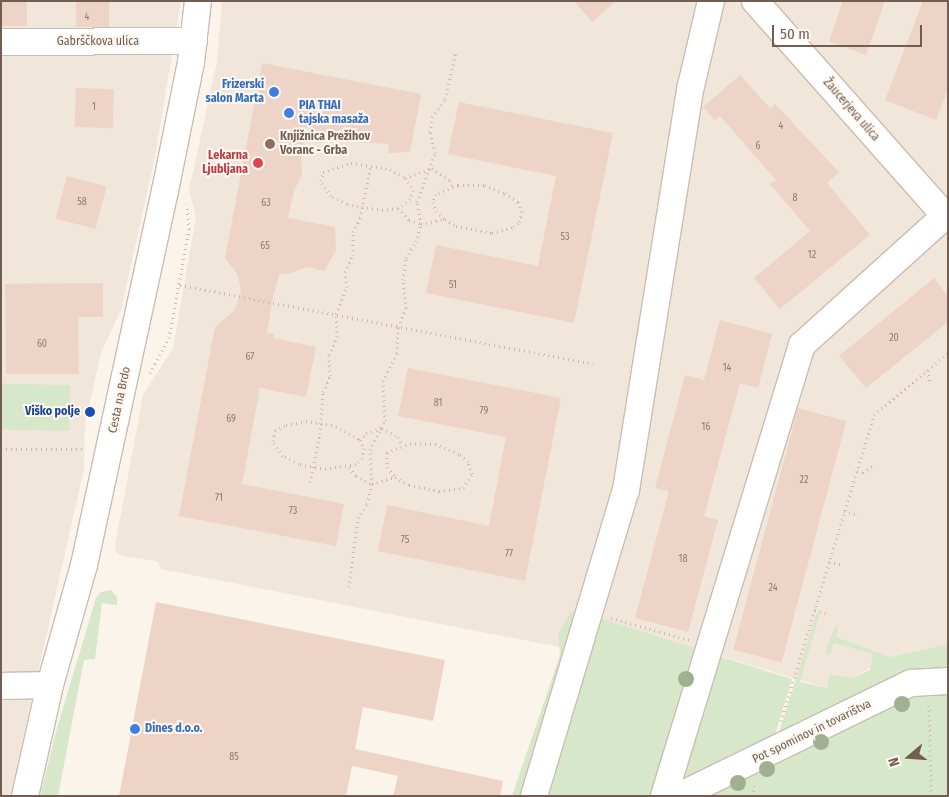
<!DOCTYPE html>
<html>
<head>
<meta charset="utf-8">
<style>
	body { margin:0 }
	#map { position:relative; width:949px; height:797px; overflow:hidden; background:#fbf4eb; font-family:"Fira Sans Condensed",sans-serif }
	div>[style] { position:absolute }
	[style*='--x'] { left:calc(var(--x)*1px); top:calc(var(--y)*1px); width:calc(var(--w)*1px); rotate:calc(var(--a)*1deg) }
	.residential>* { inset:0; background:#f1e6da }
	.green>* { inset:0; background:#d7e7ca; transform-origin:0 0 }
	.building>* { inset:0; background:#edd4c6; transform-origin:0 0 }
	.path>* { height:3px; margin-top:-1.5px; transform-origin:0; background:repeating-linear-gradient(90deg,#d2b7a8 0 1px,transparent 0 5px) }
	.roads { filter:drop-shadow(1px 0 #ccbcb2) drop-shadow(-1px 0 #ccbcb2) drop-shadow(0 1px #ccbcb2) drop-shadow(0 -1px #ccbcb2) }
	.minor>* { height:26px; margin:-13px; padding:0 13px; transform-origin:13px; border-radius:13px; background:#fff }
	.trees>* { width:16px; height:16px; margin:-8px; border-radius:50%; background:#a2b092 }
	.dots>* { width:14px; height:14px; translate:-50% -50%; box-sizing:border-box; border:2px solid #fdf8f1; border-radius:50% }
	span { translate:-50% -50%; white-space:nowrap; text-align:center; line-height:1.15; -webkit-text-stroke:4px #fdf8f1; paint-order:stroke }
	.number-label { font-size:10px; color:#927a6e }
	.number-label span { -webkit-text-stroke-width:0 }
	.street-label { font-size:12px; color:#735c51 }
	.shop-label { font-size:12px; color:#366cbe; font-weight:700 }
	.right { translate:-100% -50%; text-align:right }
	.left { translate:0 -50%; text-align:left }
	.education-label { font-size:12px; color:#785e54; font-weight:700 }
	.health-label { font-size:12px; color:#be3a42; font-weight:700 }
	.transit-label { font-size:12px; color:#164399; font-weight:700 }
	.frame { position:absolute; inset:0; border:2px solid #735c51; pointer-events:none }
	.north { position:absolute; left:884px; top:732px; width:50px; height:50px; -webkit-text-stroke:4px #fdf8f1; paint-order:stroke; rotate:252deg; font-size:14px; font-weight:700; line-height:20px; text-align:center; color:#735c51 }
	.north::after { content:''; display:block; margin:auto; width:18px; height:22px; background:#735c51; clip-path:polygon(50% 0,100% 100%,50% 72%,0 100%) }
	.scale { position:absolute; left:772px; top:25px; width:150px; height:22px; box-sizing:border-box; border:2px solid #735c51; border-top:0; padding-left:6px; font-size:15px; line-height:18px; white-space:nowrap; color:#735c51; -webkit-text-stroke:4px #fdf8f1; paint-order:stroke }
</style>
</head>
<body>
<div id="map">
	<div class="residential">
		<i style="clip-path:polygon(1px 1px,181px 1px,155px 157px,121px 310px,101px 353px,85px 424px,84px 469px,10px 796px,1px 796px)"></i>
		<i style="clip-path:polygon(222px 1px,948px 1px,948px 644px,890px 657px,852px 678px,830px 674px,827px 688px,571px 611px,558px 634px,559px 647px,161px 569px,157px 561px,122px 556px,116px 552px,115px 546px,143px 395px,173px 348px,196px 217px,189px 190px,217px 61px)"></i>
	</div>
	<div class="green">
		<i style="left:70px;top:385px;width:46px;height:69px;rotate:91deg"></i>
		<i style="clip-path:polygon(111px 590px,117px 597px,117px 605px,102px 603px,95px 659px,84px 660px,58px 796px,40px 796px,57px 728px,96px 598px,101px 592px)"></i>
		<i style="clip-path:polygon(571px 611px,584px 614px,530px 796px,512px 796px,560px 655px,558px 634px)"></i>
		<i style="clip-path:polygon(817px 612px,820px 613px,800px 682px,827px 688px,830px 674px,852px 678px,870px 670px,873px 654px,834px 643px,830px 655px,825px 652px,836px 625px,839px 625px,836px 637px,890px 657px,948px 644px,948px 674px,776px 742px)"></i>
		<i style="clip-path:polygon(593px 616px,701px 650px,658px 796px,538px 796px)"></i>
		<i style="clip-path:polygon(712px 654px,792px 679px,772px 745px,669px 793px)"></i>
		<i style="clip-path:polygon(948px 687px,948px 796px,693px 796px,913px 689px)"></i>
	</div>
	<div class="building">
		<i style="left:1px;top:1px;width:26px;height:25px"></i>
		<i style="left:76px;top:1px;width:33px;height:26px"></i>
		<i style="clip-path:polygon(574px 1px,616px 1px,592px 22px)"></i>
		<i style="clip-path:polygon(843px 1px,885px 1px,866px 55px,829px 41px)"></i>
		<i style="clip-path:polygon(923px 1px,948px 1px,948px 89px,936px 120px,885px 100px)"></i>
		<i style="clip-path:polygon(262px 63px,421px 94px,410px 152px,388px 153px,389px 144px,349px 142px,334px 134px,306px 128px,301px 156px,302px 175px,294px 191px,288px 218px,335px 227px,336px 250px,324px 271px,307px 267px,287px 274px,280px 273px,273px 297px,267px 333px,274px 334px,273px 338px,316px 347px,306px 397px,260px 388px,242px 484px,344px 504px,336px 546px,179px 516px,215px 327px,235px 310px,241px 291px,238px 275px,225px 258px)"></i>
		<i style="clip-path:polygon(740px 75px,770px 108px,775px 104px,839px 172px,827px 183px,870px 235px,780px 309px,754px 278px,810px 231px,770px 184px,776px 180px,720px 116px,715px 120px,703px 107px)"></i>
		<i style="left:76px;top:88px;width:38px;height:39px;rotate:2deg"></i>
		<i style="clip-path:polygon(459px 102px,613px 133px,574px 323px,426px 293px,436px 245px,538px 266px,556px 176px,448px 154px)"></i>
		<i style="left:67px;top:176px;width:41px;height:44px;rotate:15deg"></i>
		<i style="clip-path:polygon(934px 278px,948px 296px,948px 322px,866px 388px,839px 356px)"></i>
		<i style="clip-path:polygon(103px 283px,103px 317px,78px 317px,79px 374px,6px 374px,5px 284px)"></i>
		<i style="clip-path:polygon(720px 320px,772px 334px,758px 388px,740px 383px,704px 516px,718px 520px,688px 632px,635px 618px,669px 491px,655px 488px,685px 375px,704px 380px)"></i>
		<i style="clip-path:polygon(408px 368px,561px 398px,525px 581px,378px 551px,387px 505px,489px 526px,506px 437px,398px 416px)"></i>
		<i style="left:798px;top:408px;width:50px;height:250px;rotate:15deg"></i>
		<i style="clip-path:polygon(156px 602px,445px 660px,433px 721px,363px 707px,355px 749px,503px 781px,500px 796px,393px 796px,398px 776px,352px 766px,346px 796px,119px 796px)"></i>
	</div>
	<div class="path">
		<i style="--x:405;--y:178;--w:14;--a:56"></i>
		<i style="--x:413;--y:190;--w:9;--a:108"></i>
		<i style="--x:410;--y:199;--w:15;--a:143"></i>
		<i style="--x:398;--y:208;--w:15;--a:172"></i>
		<i style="--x:383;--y:210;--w:36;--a:-171"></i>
		<i style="--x:347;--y:204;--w:18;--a:-153"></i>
		<i style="--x:331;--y:196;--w:18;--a:-124"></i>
		<i style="--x:321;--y:181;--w:9;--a:-77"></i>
		<i style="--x:323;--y:172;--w:29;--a:-18"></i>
		<i style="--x:351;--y:163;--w:39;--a:9"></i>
		<i style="--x:390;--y:169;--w:17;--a:31"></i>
		<i style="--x:405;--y:178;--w:29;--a:-20"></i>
		<i style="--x:432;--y:168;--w:22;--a:34"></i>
		<i style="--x:450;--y:180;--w:6;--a:72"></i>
		<i style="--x:398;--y:208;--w:16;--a:47"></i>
		<i style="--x:409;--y:220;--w:13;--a:18"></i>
		<i style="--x:421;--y:224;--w:25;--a:-12"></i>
		<i style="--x:445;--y:219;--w:13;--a:32"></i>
		<i style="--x:456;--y:226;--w:37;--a:11"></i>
		<i style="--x:492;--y:233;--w:23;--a:-15"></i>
		<i style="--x:514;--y:227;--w:8;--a:-40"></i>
		<i style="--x:520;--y:222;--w:10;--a:-79"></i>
		<i style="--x:522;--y:212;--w:11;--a:-112"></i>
		<i style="--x:518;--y:202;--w:17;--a:-147"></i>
		<i style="--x:504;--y:193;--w:22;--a:-158"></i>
		<i style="--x:484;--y:185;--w:26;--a:180"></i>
		<i style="--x:458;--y:185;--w:24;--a:158"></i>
		<i style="--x:436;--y:194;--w:9;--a:111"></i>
		<i style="--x:433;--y:202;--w:9;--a:72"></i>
		<i style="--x:436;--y:211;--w:12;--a:42"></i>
		<i style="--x:180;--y:285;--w:421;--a:10.8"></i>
		<i style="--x:927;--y:370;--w:15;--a:74"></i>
		<i style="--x:150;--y:373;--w:40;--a:-62"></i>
		<i style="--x:169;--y:338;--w:111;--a:-79.6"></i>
		<i style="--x:189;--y:229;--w:25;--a:-95"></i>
		<i style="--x:360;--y:440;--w:9;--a:63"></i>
		<i style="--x:364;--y:448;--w:10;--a:101"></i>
		<i style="--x:362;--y:458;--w:8;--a:135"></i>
		<i style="--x:356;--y:464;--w:30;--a:171"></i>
		<i style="--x:326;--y:469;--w:27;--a:-170"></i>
		<i style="--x:299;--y:464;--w:18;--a:-153"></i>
		<i style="--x:283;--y:456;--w:18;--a:-124"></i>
		<i style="--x:273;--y:441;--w:10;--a:-79"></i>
		<i style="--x:275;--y:431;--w:13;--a:-29"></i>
		<i style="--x:286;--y:425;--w:20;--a:-11"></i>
		<i style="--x:306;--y:421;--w:30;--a:9"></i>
		<i style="--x:336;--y:426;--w:28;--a:30"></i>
		<i style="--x:360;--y:440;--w:9;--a:-49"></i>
		<i style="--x:366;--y:433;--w:17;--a:-17"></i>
		<i style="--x:382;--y:428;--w:18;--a:29"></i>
		<i style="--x:398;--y:437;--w:8;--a:60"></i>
		<i style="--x:1;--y:449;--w:85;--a:0"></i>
		<i style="--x:349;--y:467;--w:11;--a:52"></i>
		<i style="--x:356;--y:476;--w:18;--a:27"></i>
		<i style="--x:372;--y:484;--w:24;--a:-17"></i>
		<i style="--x:395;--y:477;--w:16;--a:30"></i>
		<i style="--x:409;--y:485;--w:31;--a:11"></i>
		<i style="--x:439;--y:491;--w:24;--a:-7"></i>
		<i style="--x:463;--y:488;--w:17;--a:-57"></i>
		<i style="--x:472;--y:474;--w:13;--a:-108"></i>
		<i style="--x:468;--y:462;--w:12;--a:-138"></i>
		<i style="--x:459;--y:454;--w:25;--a:-157"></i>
		<i style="--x:436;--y:444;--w:25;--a:-178"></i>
		<i style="--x:411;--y:443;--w:26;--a:159"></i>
		<i style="--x:387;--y:452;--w:15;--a:90"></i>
		<i style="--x:387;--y:467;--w:13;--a:51"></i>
		<i style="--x:857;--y:471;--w:6;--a:18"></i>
		<i style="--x:863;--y:473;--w:14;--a:-36"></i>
		<i style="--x:310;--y:482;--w:49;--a:-78.2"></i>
		<i style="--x:320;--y:434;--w:42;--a:-85.9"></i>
		<i style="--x:323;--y:392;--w:17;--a:-66"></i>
		<i style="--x:330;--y:376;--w:21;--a:-93"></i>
		<i style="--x:329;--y:355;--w:20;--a:-66"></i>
		<i style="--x:337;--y:337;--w:23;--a:-92"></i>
		<i style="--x:336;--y:314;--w:29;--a:-68"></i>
		<i style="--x:347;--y:287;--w:15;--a:-98"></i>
		<i style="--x:345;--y:272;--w:19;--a:-65"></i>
		<i style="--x:353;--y:255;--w:23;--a:-90"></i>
		<i style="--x:353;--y:232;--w:16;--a:-63"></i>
		<i style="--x:360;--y:218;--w:54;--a:-78.3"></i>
		<i style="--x:844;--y:511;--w:15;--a:16"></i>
		<i style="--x:829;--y:562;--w:15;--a:11"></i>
		<i style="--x:349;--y:587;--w:70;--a:-82.6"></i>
		<i style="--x:358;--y:518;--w:17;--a:-57"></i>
		<i style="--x:367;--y:504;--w:21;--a:-76"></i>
		<i style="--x:372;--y:484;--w:34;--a:-93"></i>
		<i style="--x:370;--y:450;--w:33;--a:-63"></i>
		<i style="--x:385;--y:421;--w:40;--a:-92.9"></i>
		<i style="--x:383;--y:381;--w:31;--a:-63"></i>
		<i style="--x:397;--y:353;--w:26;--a:-88"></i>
		<i style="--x:398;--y:327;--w:21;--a:-67"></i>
		<i style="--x:406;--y:308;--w:28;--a:-96"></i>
		<i style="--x:403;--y:280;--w:22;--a:-82"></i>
		<i style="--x:406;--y:258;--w:19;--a:-58"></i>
		<i style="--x:416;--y:242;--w:19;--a:-74"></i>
		<i style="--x:421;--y:224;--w:22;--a:-100"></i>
		<i style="--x:417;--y:202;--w:52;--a:-69.8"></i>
		<i style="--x:435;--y:153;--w:22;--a:-103"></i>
		<i style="--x:430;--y:132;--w:15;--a:-82"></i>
		<i style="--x:432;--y:117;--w:22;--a:-54"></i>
		<i style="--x:445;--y:99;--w:48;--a:-76.8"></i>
		<i style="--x:815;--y:610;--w:15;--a:16"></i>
		<i style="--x:611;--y:618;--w:81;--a:15.8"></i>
		<i style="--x:929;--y:705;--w:91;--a:88.7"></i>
		<i style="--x:781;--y:721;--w:320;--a:-73.1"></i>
		<i style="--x:874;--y:415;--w:97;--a:-40"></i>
		<i style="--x:753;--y:796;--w:11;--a:-85"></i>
	</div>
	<div class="roads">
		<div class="minor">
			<i style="--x:755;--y:1;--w:291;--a:48.5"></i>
			<i style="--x:1;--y:42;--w:193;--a:-0.3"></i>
			<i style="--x:1;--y:686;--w:49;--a:-1.2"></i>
			<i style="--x:25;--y:796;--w:114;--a:-77.3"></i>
			<i style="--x:50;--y:685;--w:125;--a:-74.2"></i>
			<i style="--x:84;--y:565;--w:383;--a:-77.8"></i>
			<i style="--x:165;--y:191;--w:132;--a:-78.6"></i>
			<i style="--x:191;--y:62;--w:61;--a:-83.5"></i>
			<i style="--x:534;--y:796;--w:320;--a:-73.3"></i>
			<i style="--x:626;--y:490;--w:409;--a:-80.9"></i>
			<i style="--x:691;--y:86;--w:87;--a:-76.8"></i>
			<i style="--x:664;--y:796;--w:472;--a:-73"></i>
			<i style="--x:802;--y:345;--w:193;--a:-42.1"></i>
			<i style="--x:679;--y:796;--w:258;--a:-26"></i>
			<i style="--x:911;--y:683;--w:37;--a:-3"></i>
		</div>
	</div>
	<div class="trees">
		<i style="left:686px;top:679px"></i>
		<i style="left:902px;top:704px"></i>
		<i style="left:821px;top:742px"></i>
		<i style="left:767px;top:769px"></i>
		<i style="left:738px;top:783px"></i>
	</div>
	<div class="dots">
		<i style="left:274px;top:92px;background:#3f7fe0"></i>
		<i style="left:289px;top:113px;background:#3f7fe0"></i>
		<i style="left:270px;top:144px;background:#8d6e63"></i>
		<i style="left:258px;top:163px;background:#e0444e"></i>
		<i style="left:90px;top:412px;background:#1a4fb4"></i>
		<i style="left:135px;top:729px;background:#3f7fe0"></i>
	</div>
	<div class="number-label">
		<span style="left:87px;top:18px">4</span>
		<span style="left:94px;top:108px">1</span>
		<span style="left:781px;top:127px">4</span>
		<span style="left:758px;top:147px">6</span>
		<span style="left:795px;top:199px">8</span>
		<span style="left:82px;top:203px">58</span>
		<span style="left:266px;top:204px">63</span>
		<span style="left:565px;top:238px">53</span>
		<span style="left:265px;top:247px">65</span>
		<span style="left:812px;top:256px">12</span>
		<span style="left:453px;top:286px">51</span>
		<span style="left:894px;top:339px">20</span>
		<span style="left:42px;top:345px">60</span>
		<span style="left:250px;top:358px">67</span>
		<span style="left:727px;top:369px">14</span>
		<span style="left:438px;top:404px">81</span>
		<span style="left:484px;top:412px">79</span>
		<span style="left:231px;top:420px">69</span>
		<span style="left:706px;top:428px">16</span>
		<span style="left:804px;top:481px">22</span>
		<span style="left:219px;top:499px">71</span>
		<span style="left:293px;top:512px">73</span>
		<span style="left:405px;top:541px">75</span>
		<span style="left:509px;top:555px">77</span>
		<span style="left:683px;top:560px">18</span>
		<span style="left:773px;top:589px">24</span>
		<span style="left:234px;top:758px">85</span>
	</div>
	<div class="street-label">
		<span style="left:98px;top:42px">Gabrščkova ulica</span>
		<span style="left:851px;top:110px;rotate:49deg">Žaucerjeva ulica</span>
		<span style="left:120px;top:400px;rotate:-78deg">Cesta na Brdo</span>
		<span style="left:812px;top:732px;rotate:-26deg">Pot spominov in tovarištva</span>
	</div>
	<div class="shop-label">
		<span class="right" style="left:264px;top:92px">Frizerski<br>salon Marta</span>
		<span class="left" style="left:299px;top:113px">PIA THAI<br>tajska masaža</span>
		<span class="left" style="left:145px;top:729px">Dines d.o.o.</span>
	</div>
	<div class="education-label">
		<span class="left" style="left:280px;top:144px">Knjižnica Prežihov<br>Voranc - Grba</span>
	</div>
	<div class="health-label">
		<span class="right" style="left:248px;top:163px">Lekarna<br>Ljubljana</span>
	</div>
	<div class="transit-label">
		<span class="right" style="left:80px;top:412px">Viško polje</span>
	</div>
	<div class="frame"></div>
	<div class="north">N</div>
	<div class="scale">50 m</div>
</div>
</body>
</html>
